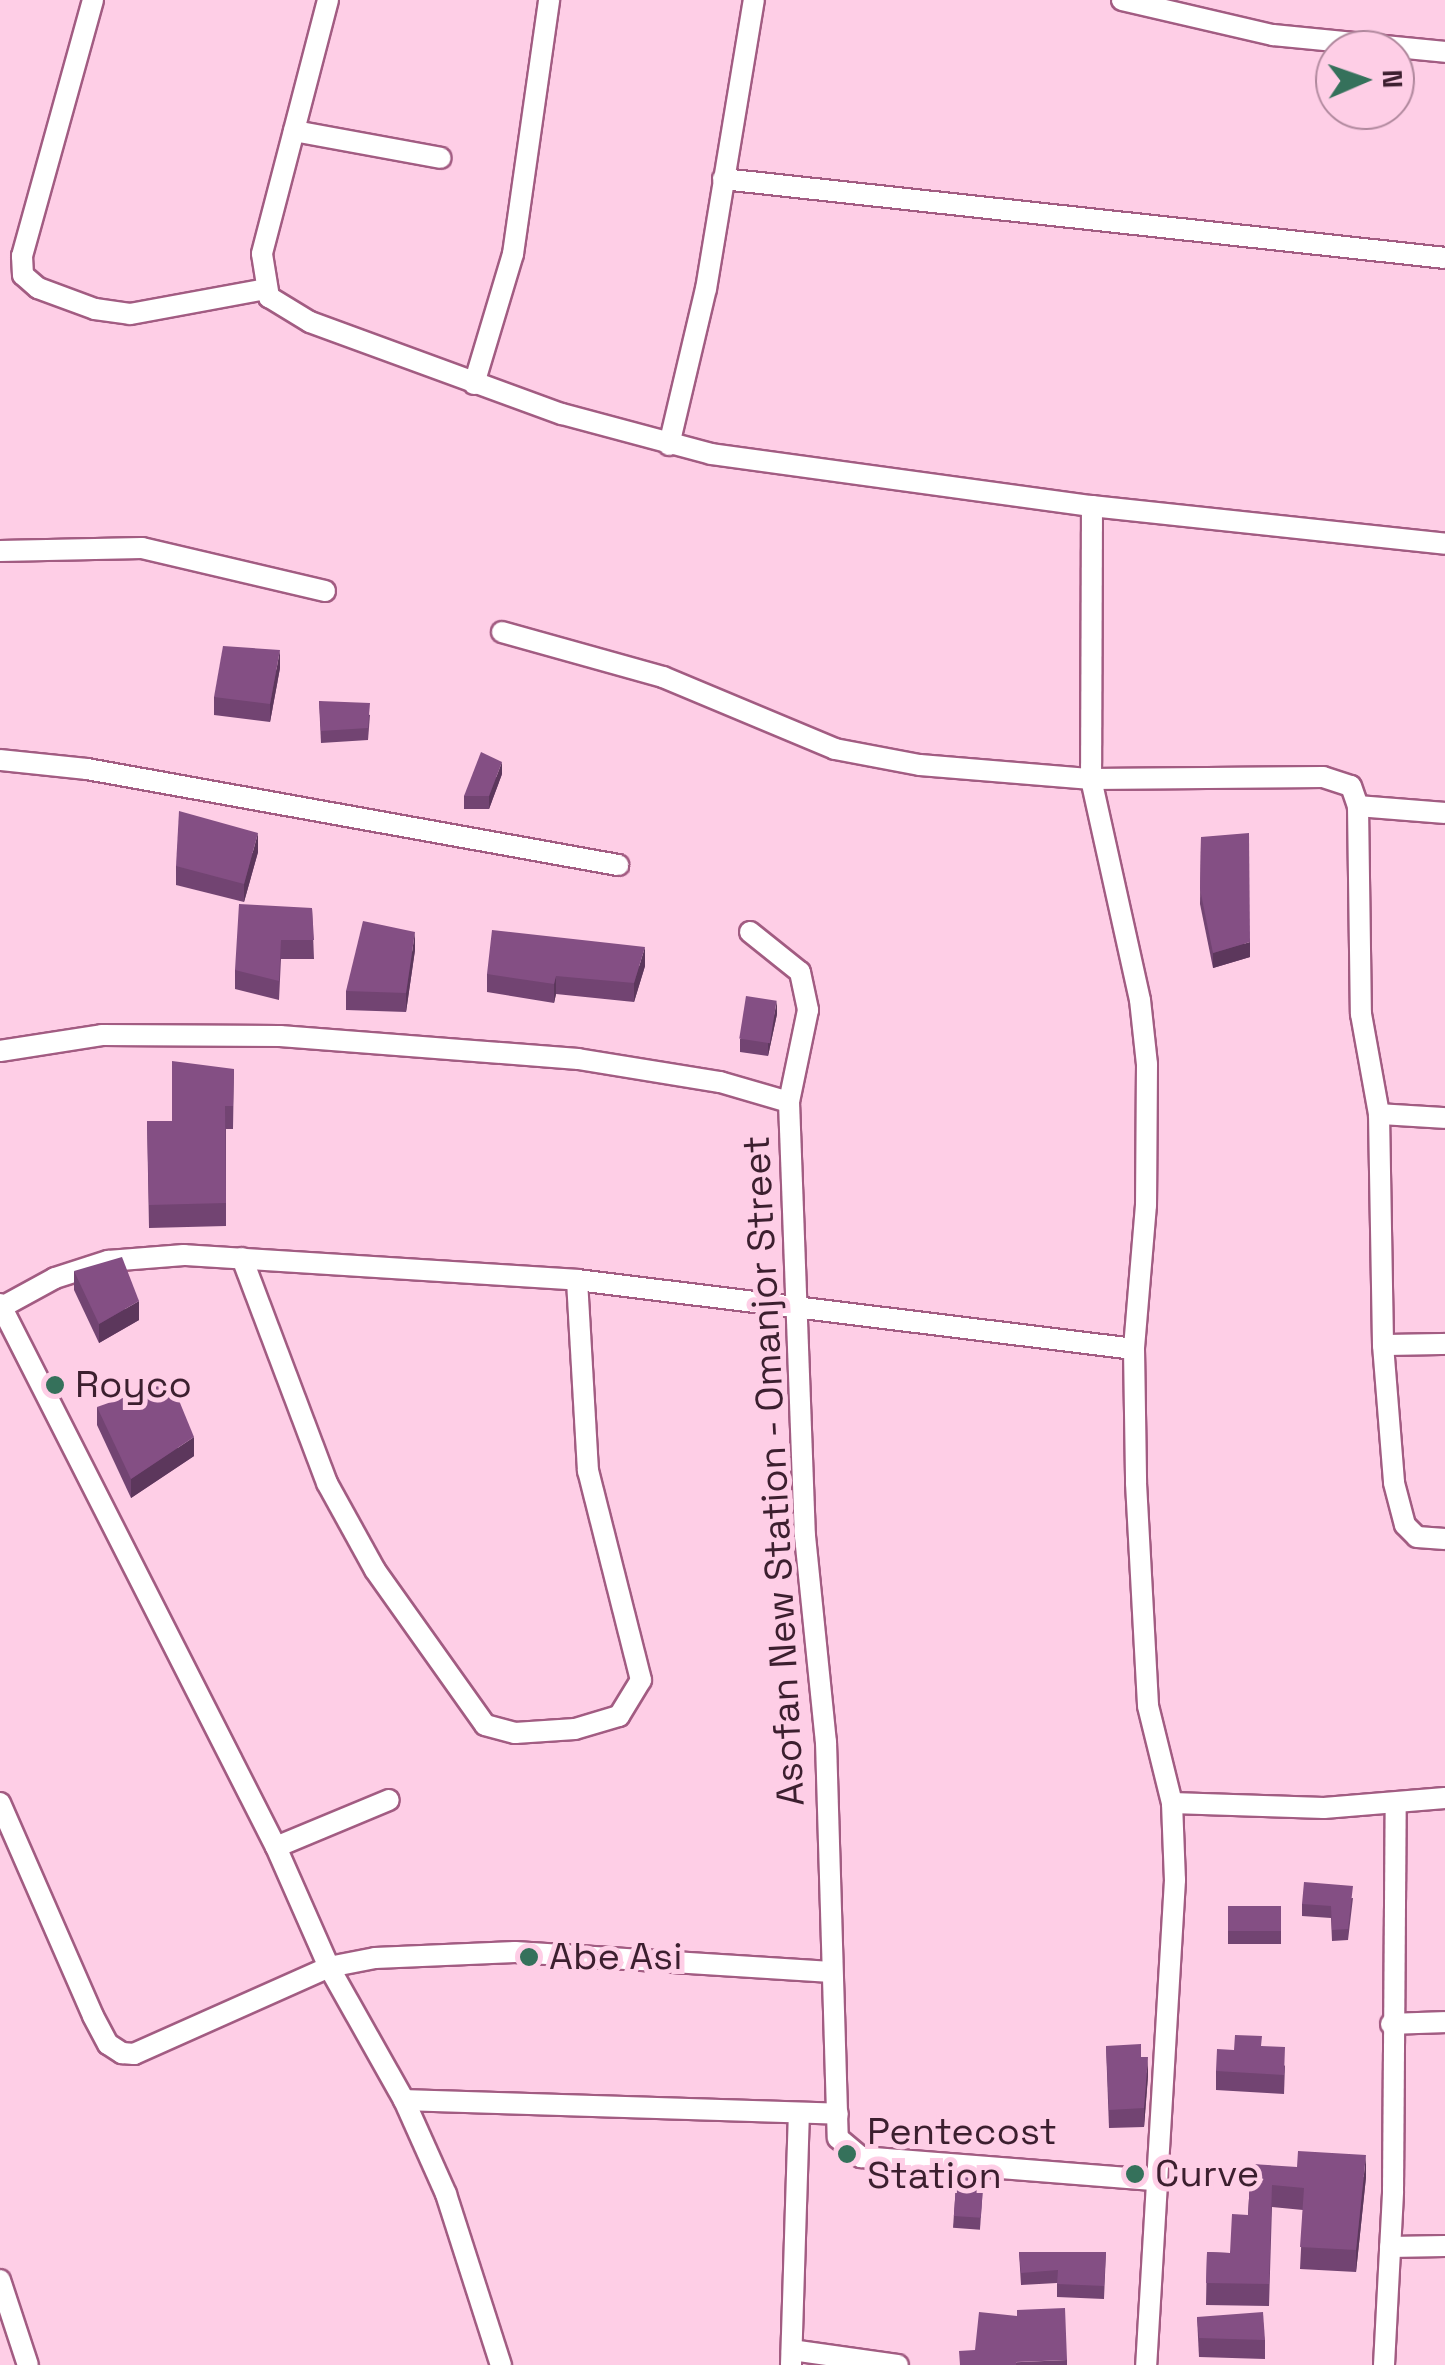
<!DOCTYPE html>
<html>
<head>
<meta charset="utf-8">
<style>
	body { margin:0 }
	#map { position:relative; width:1445px; height:2365px; overflow:hidden; background:#fecee6; font-family:"Space Grotesk",sans-serif }
	div>[style] { position:absolute }
	[style*='--x'] { left:calc(var(--x)*1px); top:calc(var(--y)*1px); width:calc(var(--w)*1px); rotate:calc(var(--a)*1deg) }
	.roads { filter:drop-shadow(2px 0 #a25c82) drop-shadow(-2px 0 #a25c82) drop-shadow(0 2px #a25c82) drop-shadow(0 -2px #a25c82) }
	.street>* { height:20px; margin:-10px; padding:0 10px; transform-origin:10px; border-radius:10px; background:#fff }
	.wall>* { inset:0; background:#724472; transform-origin:0 0 }
	.shaded-wall>* { inset:0; background:#5c375c }
	.building>* { inset:0; background:#844f84; transform-origin:0 0 }
	.dots>* { width:28px; height:28px; translate:-50% -50%; box-sizing:border-box; border:5px solid #fecee6; border-radius:50% }
	span { translate:-50% -50%; white-space:nowrap; text-align:center; line-height:1.15; -webkit-text-stroke:10px #fecee6; paint-order:stroke }
	.poi-label { font-size:38px; color:#3c1f2f }
	.left { translate:0 -50%; text-align:left }
	.street-label { font-size:38px; color:#3c1f2f }
	.north { position:absolute; left:1315px; top:30px; width:100px; height:100px; box-sizing:border-box; background:#fecee6; border:2px solid #b0889d; border-radius:50%; rotate:88deg; font-size:28px; font-weight:700; line-height:40px; text-align:center; color:#3c1f2f }
	.north::after { content:''; display:block; margin:auto; width:35px; height:45px; background:#35715b; clip-path:polygon(50% 0,100% 100%,50% 72%,0 100%) }
</style>
</head>
<body>
<div id="map">
	<div class="roads">
		<div class="street">
			<i style="--x:93;--y:0;--w:266;--a:105.5"></i>
			<i style="--x:22;--y:256;--w:19;--a:87"></i>
			<i style="--x:23;--y:275;--w:20;--a:41"></i>
			<i style="--x:38;--y:288;--w:61;--a:20.2"></i>
			<i style="--x:95;--y:309;--w:35;--a:8"></i>
			<i style="--x:130;--y:314;--w:138;--a:-10.4"></i>
			<i style="--x:328;--y:0;--w:262;--a:104.6"></i>
			<i style="--x:262;--y:254;--w:44;--a:80.8"></i>
			<i style="--x:269;--y:297;--w:48;--a:31.4"></i>
			<i style="--x:310;--y:322;--w:268;--a:20.1"></i>
			<i style="--x:562;--y:414;--w:154;--a:15"></i>
			<i style="--x:711;--y:454;--w:385;--a:7.8"></i>
			<i style="--x:1092;--y:506;--w:355;--a:6.1"></i>
			<i style="--x:1122;--y:0;--w:155;--a:13.1"></i>
			<i style="--x:1273;--y:35;--w:173;--a:5.6"></i>
			<i style="--x:294;--y:131;--w:149;--a:10.4"></i>
			<i style="--x:723;--y:179;--w:726;--a:6.24"></i>
			<i style="--x:474;--y:384;--w:136;--a:-73.3"></i>
			<i style="--x:513;--y:254;--w:257;--a:-81.9"></i>
			<i style="--x:669;--y:445;--w:160;--a:-76.7"></i>
			<i style="--x:706;--y:289;--w:293;--a:-80.6"></i>
			<i style="--x:1092;--y:506;--w:273;--a:90.2"></i>
			<i style="--x:1091;--y:779;--w:226;--a:77.5"></i>
			<i style="--x:1140;--y:1000;--w:64;--a:83.8"></i>
			<i style="--x:1147;--y:1064;--w:141;--a:90.4"></i>
			<i style="--x:1146;--y:1205;--w:144;--a:94.8"></i>
			<i style="--x:1134;--y:1349;--w:134;--a:89.1"></i>
			<i style="--x:1136;--y:1483;--w:223;--a:86.9"></i>
			<i style="--x:1148;--y:1706;--w:100;--a:76.1"></i>
			<i style="--x:1172;--y:1803;--w:77;--a:87.8"></i>
			<i style="--x:1175;--y:1880;--w:486;--a:93.4"></i>
			<i style="--x:0;--y:551;--w:142;--a:-1.2"></i>
			<i style="--x:142;--y:548;--w:188;--a:13.2"></i>
			<i style="--x:502;--y:632;--w:167;--a:15.6"></i>
			<i style="--x:663;--y:677;--w:186;--a:22.7"></i>
			<i style="--x:835;--y:749;--w:86;--a:10.7"></i>
			<i style="--x:920;--y:765;--w:172;--a:4.7"></i>
			<i style="--x:1091;--y:779;--w:232;--a:-0.5"></i>
			<i style="--x:1323;--y:777;--w:29;--a:18"></i>
			<i style="--x:1351;--y:786;--w:21;--a:71"></i>
			<i style="--x:1358;--y:806;--w:208;--a:89.2"></i>
			<i style="--x:1361;--y:1014;--w:102;--a:79.8"></i>
			<i style="--x:1379;--y:1114;--w:231;--a:89"></i>
			<i style="--x:1383;--y:1345;--w:138;--a:85.4"></i>
			<i style="--x:1394;--y:1483;--w:43;--a:75.3"></i>
			<i style="--x:1405;--y:1525;--w:17;--a:45"></i>
			<i style="--x:1417;--y:1537;--w:28;--a:4"></i>
			<i style="--x:0;--y:760;--w:87;--a:5.9"></i>
			<i style="--x:87;--y:769;--w:540;--a:10.25"></i>
			<i style="--x:1358;--y:806;--w:87;--a:4.6"></i>
			<i style="--x:750;--y:932;--w:64;--a:38.7"></i>
			<i style="--x:800;--y:972;--w:39;--a:78"></i>
			<i style="--x:808;--y:1010;--w:94;--a:101.7"></i>
			<i style="--x:0;--y:1051;--w:103;--a:-8.9"></i>
			<i style="--x:102;--y:1035;--w:178;--a:0.3"></i>
			<i style="--x:280;--y:1036;--w:299;--a:4.4"></i>
			<i style="--x:578;--y:1059;--w:144;--a:9.2"></i>
			<i style="--x:720;--y:1082;--w:72;--a:16.2"></i>
			<i style="--x:789;--y:1102;--w:434;--a:87.9"></i>
			<i style="--x:805;--y:1536;--w:207;--a:84.2"></i>
			<i style="--x:826;--y:1742;--w:396;--a:88.3"></i>
			<i style="--x:838;--y:2138;--w:30;--a:40"></i>
			<i style="--x:861;--y:2157;--w:296;--a:4.5"></i>
			<i style="--x:1379;--y:1114;--w:66;--a:3.5"></i>
			<i style="--x:242;--y:1258;--w:241;--a:69.3"></i>
			<i style="--x:327;--y:1483;--w:99;--a:61.1"></i>
			<i style="--x:375;--y:1570;--w:190;--a:54.6"></i>
			<i style="--x:485;--y:1725;--w:31;--a:15"></i>
			<i style="--x:515;--y:1733;--w:60;--a:-3.8"></i>
			<i style="--x:575;--y:1729;--w:46;--a:-16.5"></i>
			<i style="--x:619;--y:1716;--w:42;--a:-58.6"></i>
			<i style="--x:641;--y:1680;--w:216;--a:-104.2"></i>
			<i style="--x:588;--y:1471;--w:191;--a:-93.3"></i>
			<i style="--x:0;--y:1304;--w:609;--a:63.06"></i>
			<i style="--x:276;--y:1847;--w:131;--a:66.2"></i>
			<i style="--x:329;--y:1967;--w:153;--a:60.6"></i>
			<i style="--x:404;--y:2100;--w:103;--a:65.9"></i>
			<i style="--x:446;--y:2194;--w:180;--a:72.2"></i>
			<i style="--x:2;--y:1307;--w:60;--a:-28.7"></i>
			<i style="--x:55;--y:1278;--w:56;--a:-17.8"></i>
			<i style="--x:108;--y:1261;--w:76;--a:-4.5"></i>
			<i style="--x:184;--y:1255;--w:394;--a:3.6"></i>
			<i style="--x:577;--y:1280;--w:561;--a:7.06"></i>
			<i style="--x:1383;--y:1345;--w:62;--a:-0.9"></i>
			<i style="--x:0;--y:1803;--w:232;--a:66.4"></i>
			<i style="--x:93;--y:2016;--w:32;--a:62"></i>
			<i style="--x:108;--y:2044;--w:17;--a:33"></i>
			<i style="--x:122;--y:2053;--w:12;--a:5"></i>
			<i style="--x:134;--y:2054;--w:214;--a:-24"></i>
			<i style="--x:329;--y:1967;--w:47;--a:-11.1"></i>
			<i style="--x:375;--y:1958;--w:140;--a:-2.5"></i>
			<i style="--x:515;--y:1952;--w:317;--a:3.6"></i>
			<i style="--x:1172;--y:1803;--w:152;--a:1.9"></i>
			<i style="--x:1324;--y:1808;--w:121;--a:-4.7"></i>
			<i style="--x:276;--y:1847;--w:122;--a:-22.6"></i>
			<i style="--x:1391;--y:2024;--w:54;--a:-2.1"></i>
			<i style="--x:404;--y:2100;--w:434;--a:1.8"></i>
			<i style="--x:1390;--y:2247;--w:55;--a:-1"></i>
			<i style="--x:0;--y:2280;--w:89;--a:71.8"></i>
			<i style="--x:792;--y:2350;--w:107;--a:8.1"></i>
			<i style="--x:791;--y:2365;--w:252;--a:-88.2"></i>
			<i style="--x:1384;--y:2365;--w:174;--a:-87"></i>
			<i style="--x:1393;--y:2191;--w:387;--a:-89.6"></i>
		</div>
	</div>
	<div class="wall">
		<i style="clip-path:polygon(280px 668px,270px 722px,214px 715px,214px 697px)"></i>
		<i style="clip-path:polygon(319px 701px,370px 715px,368px 740px,321px 743px)"></i>
		<i style="clip-path:polygon(502px 774px,489px 809px,464px 809px,464px 796px)"></i>
		<i style="clip-path:polygon(1201px 837px,1250px 957px,1213px 968px,1200px 904px)"></i>
		<i style="clip-path:polygon(258px 852px,244px 902px,176px 885px,176px 866px)"></i>
		<i style="clip-path:polygon(312px 908px,314px 959px,281px 959px,279px 1000px,235px 989px,235px 970px)"></i>
		<i style="clip-path:polygon(415px 950px,406px 1012px,346px 1010px,346px 991px)"></i>
		<i style="clip-path:polygon(645px 966px,634px 1002px,556px 994px,554px 1003px,487px 992px,487px 974px)"></i>
		<i style="clip-path:polygon(777px 1014px,768px 1056px,740px 1052px,740px 1039px)"></i>
		<i style="clip-path:polygon(234px 1069px,233px 1129px,226px 1129px,226px 1226px,149px 1228px,147px 1121px,172px 1121px)"></i>
		<i style="clip-path:polygon(74px 1271px,139px 1320px,99px 1343px,74px 1290px)"></i>
		<i style="clip-path:polygon(97px 1407px,194px 1456px,131px 1498px,97px 1425px)"></i>
		<i style="clip-path:polygon(1353px 1898px,1348px 1940px,1332px 1941px,1331px 1918px,1302px 1916px,1302px 1904px)"></i>
		<i style="left:1281px;top:1906px;width:38px;height:53px;rotate:90deg"></i>
		<i style="clip-path:polygon(1106px 2046px,1141px 2057px,1148px 2076px,1144px 2127px,1109px 2128px)"></i>
		<i style="clip-path:polygon(1262px 2046px,1285px 2066px,1284px 2094px,1216px 2090px,1216px 2071px,1234px 2050px)"></i>
		<i style="clip-path:polygon(1251px 2164px,1366px 2177px,1356px 2272px,1300px 2269px,1303px 2210px,1272px 2207px,1269px 2306px,1206px 2305px,1207px 2252px,1230px 2253px,1248px 2215px)"></i>
		<i style="left:957px;top:2171px;width:27px;height:57px;rotate:4deg"></i>
		<i style="clip-path:polygon(1019px 2252px,1106px 2252px,1104px 2299px,1057px 2297px,1057px 2283px,1021px 2285px)"></i>
		<i style="clip-path:polygon(1197px 2317px,1265px 2340px,1265px 2359px,1199px 2357px)"></i>
		<i style="clip-path:polygon(1067px 2360px,1067px 2365px,959px 2365px)"></i>
	</div>
	<div class="shaded-wall">
		<i style="clip-path:polygon(280px 650px,280px 668px,270px 722px,270px 704px)"></i>
		<i style="clip-path:polygon(502px 762px,502px 774px,489px 809px,489px 796px)"></i>
		<i style="clip-path:polygon(258px 833px,258px 852px,244px 902px,244px 884px)"></i>
		<i style="clip-path:polygon(415px 932px,415px 950px,406px 1012px,406px 993px)"></i>
		<i style="clip-path:polygon(1250px 942px,1250px 957px,1213px 968px,1213px 953px)"></i>
		<i style="clip-path:polygon(645px 947px,645px 966px,634px 1002px,634px 983px)"></i>
		<i style="clip-path:polygon(556px 976px,556px 994px,554px 1003px,554px 984px)"></i>
		<i style="clip-path:polygon(777px 1001px,777px 1014px,768px 1056px,768px 1044px)"></i>
		<i style="clip-path:polygon(139px 1301px,139px 1320px,99px 1343px,99px 1324px)"></i>
		<i style="clip-path:polygon(194px 1437px,194px 1456px,131px 1498px,131px 1479px)"></i>
		<i style="clip-path:polygon(1148px 2057px,1148px 2076px,1144px 2127px,1144px 2108px)"></i>
		<i style="clip-path:polygon(1366px 2155px,1366px 2177px,1356px 2272px,1356px 2250px)"></i>
	</div>
	<div class="building">
		<i style="clip-path:polygon(223px 646px,280px 650px,270px 704px,214px 697px)"></i>
		<i style="clip-path:polygon(319px 701px,370px 703px,368px 728px,321px 731px)"></i>
		<i style="clip-path:polygon(481px 752px,502px 762px,489px 796px,464px 796px)"></i>
		<i style="clip-path:polygon(179px 811px,258px 833px,244px 884px,176px 866px)"></i>
		<i style="clip-path:polygon(1249px 833px,1250px 942px,1213px 953px,1200px 889px,1201px 837px)"></i>
		<i style="clip-path:polygon(239px 904px,312px 908px,314px 940px,281px 940px,279px 981px,235px 970px)"></i>
		<i style="clip-path:polygon(363px 921px,415px 932px,406px 993px,346px 991px)"></i>
		<i style="clip-path:polygon(492px 930px,645px 947px,634px 983px,556px 976px,554px 984px,487px 974px)"></i>
		<i style="left:746px;top:996px;width:31px;height:43px;rotate:9deg"></i>
		<i style="clip-path:polygon(172px 1061px,234px 1069px,233px 1106px,225px 1106px,226px 1203px,149px 1205px,147px 1121px,172px 1121px)"></i>
		<i style="clip-path:polygon(122px 1257px,139px 1301px,99px 1324px,74px 1271px)"></i>
		<i style="clip-path:polygon(171px 1381px,194px 1437px,131px 1479px,97px 1407px)"></i>
		<i style="clip-path:polygon(1304px 1882px,1353px 1886px,1348px 1929px,1332px 1930px,1331px 1906px,1302px 1904px)"></i>
		<i style="left:1281px;top:1906px;width:25px;height:53px;rotate:90deg"></i>
		<i style="clip-path:polygon(1235px 2035px,1262px 2036px,1261px 2046px,1285px 2047px,1284px 2075px,1216px 2071px,1217px 2049px,1234px 2050px)"></i>
		<i style="clip-path:polygon(1141px 2044px,1141px 2057px,1148px 2057px,1144px 2108px,1109px 2110px,1106px 2046px)"></i>
		<i style="clip-path:polygon(1298px 2151px,1366px 2155px,1356px 2250px,1300px 2247px,1304px 2188px,1272px 2185px,1269px 2284px,1206px 2283px,1207px 2252px,1230px 2253px,1232px 2214px,1248px 2215px,1251px 2164px,1297px 2167px)"></i>
		<i style="left:957px;top:2171px;width:27px;height:45px;rotate:4deg"></i>
		<i style="clip-path:polygon(1019px 2252px,1106px 2252px,1104px 2286px,1057px 2284px,1058px 2270px,1021px 2273px)"></i>
		<i style="clip-path:polygon(1065px 2308px,1067px 2360px,1016px 2362px,1016px 2365px,960px 2365px,959px 2351px,975px 2350px,979px 2312px,1017px 2316px,1017px 2310px)"></i>
		<i style="clip-path:polygon(1263px 2312px,1265px 2340px,1199px 2338px,1197px 2317px)"></i>
	</div>
	<div class="dots">
		<i style="left:55px;top:1385px;background:#35715b"></i>
		<i style="left:529px;top:1957px;background:#35715b"></i>
		<i style="left:847px;top:2154px;background:#35715b"></i>
		<i style="left:1135px;top:2174px;background:#35715b"></i>
	</div>
	<div class="poi-label">
		<span class="left" style="left:75px;top:1385px">Royco</span>
		<span class="left" style="left:549px;top:1957px">Abe Asi</span>
		<span class="left" style="left:867px;top:2154px">Pentecost<br>Station</span>
		<span class="left" style="left:1155px;top:2174px">Curve</span>
	</div>
	<div class="street-label">
		<span style="left:774px;top:1471px;rotate:-93deg">Asofan New Station - Omanjor Street</span>
	</div>
	<div class="north">N</div>
</div>
</body>
</html>
